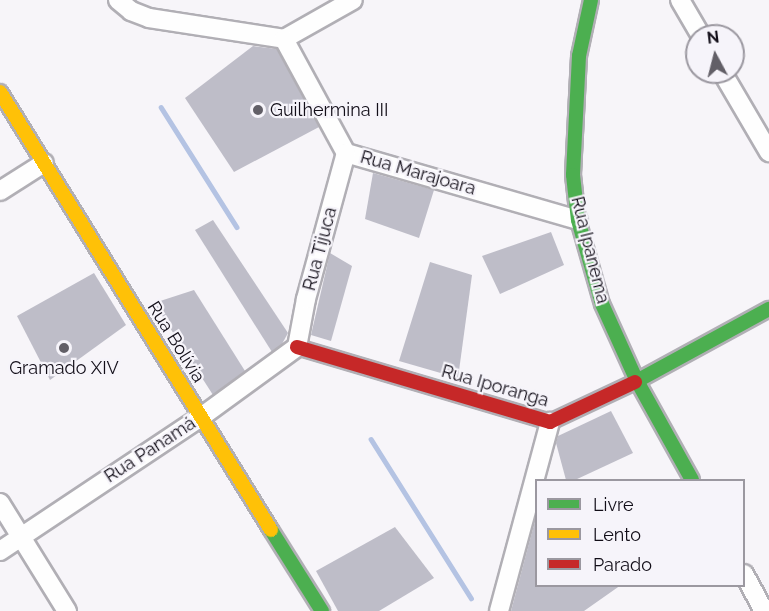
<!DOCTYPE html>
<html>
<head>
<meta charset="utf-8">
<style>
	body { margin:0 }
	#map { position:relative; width:769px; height:611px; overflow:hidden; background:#f7f5f9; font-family:Raleway,sans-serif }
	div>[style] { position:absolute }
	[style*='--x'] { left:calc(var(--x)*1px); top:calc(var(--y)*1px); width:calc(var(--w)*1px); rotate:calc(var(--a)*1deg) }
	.stream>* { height:4.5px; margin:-2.25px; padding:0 2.25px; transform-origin:2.25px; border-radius:2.25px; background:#b4c3e3 }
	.building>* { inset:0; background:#bebdc8 }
	.roads { filter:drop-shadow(2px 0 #b1afb5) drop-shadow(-2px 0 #b1afb5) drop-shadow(0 2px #b1afb5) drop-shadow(0 -2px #b1afb5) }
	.street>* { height:18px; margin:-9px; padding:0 9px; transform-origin:9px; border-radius:9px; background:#fefefe }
	.fast>* { height:14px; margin:-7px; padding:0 7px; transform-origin:7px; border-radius:7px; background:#4caf50 }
	.slow>* { height:14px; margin:-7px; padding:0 7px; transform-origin:7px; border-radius:7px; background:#ffc107 }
	.jam>* { height:14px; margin:-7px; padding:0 7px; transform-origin:7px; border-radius:7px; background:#c62828 }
	.dots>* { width:16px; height:16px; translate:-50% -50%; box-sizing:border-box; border:3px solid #f6f4fa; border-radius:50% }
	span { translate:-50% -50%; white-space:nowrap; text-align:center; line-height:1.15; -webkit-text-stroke:4.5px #f6f4fa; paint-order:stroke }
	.poi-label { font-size:18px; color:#120e18 }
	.left { translate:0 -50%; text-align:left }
	.street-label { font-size:18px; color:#120e18 }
	.legend { position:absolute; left:535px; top:479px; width:210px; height:108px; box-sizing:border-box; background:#f6f4fa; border:2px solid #9b98a0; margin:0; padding:8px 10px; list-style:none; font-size:18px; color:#120e18 }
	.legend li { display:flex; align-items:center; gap:12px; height:30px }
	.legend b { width:30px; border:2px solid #9b98a0 }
	.north { position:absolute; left:685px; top:24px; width:60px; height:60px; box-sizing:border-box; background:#f6f4fa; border:2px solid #9b98a0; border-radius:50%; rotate:353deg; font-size:16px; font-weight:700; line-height:24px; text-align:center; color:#120e18 }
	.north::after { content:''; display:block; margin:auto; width:21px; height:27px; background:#625f67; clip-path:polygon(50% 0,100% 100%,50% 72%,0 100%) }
</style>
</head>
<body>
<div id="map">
	<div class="stream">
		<i style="--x:161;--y:107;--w:142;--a:57.7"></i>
		<i style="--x:371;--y:439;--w:188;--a:57.8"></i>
	</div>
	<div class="building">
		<i style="clip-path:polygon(253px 46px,277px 49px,319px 127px,234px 172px,185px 98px)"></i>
		<i style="clip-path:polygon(373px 173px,434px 190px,419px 238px,365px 219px)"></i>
		<i style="clip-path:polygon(213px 220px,288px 333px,282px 344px,272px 352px,195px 230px)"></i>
		<i style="clip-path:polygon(551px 232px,564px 265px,500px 294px,482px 256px)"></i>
		<i style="clip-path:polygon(330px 253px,352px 266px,331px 341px,311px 335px)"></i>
		<i style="clip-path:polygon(430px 262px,472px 275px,458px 378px,399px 361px)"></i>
		<i style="clip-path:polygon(94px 273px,126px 325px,50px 380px,17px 316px)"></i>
		<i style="clip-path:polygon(194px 290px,245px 371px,213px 395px,154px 303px)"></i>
		<i style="clip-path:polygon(611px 411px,633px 453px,575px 480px,566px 480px,556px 443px,558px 436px)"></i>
		<i style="clip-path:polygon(535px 521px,537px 585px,621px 585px,584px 611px,511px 611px)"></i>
		<i style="clip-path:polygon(395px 527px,434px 578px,379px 611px,338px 611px,316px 571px)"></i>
	</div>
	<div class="roads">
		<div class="street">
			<i style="--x:118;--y:0;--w:17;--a:40"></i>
			<i style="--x:131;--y:11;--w:19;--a:21"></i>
			<i style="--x:149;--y:18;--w:137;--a:8.8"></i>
			<i style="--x:284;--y:39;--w:79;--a:-29.5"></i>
			<i style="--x:680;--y:0;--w:42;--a:59.7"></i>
			<i style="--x:284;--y:39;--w:130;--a:61.5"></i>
			<i style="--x:346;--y:153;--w:241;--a:16.1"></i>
			<i style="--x:722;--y:72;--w:93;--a:59.6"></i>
			<i style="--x:0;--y:191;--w:52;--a:-32.5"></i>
			<i style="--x:0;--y:503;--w:127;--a:58.2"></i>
			<i style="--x:0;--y:551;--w:242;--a:-33.7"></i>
			<i style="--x:201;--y:417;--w:119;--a:-36.1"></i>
			<i style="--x:297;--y:347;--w:49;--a:-79.4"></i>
			<i style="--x:306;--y:299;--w:151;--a:-74.7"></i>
			<i style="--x:744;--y:574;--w:42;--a:61.6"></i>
			<i style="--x:499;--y:611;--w:196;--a:-74.9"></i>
		</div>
		<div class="fast">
			<i style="--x:591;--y:0;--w:57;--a:102.1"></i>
			<i style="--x:579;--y:56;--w:119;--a:92.9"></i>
			<i style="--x:573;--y:175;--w:45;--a:83.7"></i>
			<i style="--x:578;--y:220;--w:87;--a:74.1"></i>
			<i style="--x:602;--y:304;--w:85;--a:65.6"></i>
			<i style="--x:637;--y:381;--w:113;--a:60.9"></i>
			<i style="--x:635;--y:382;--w:153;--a:-28.6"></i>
			<i style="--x:271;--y:530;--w:96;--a:57.8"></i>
		</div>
		<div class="slow">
			<i style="--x:0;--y:92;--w:515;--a:58.25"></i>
		</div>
		<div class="jam">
			<i style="--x:297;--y:347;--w:264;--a:16.5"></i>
			<i style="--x:550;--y:422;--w:94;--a:-25.2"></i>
		</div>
	</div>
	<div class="dots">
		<i style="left:258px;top:110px;background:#625f67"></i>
		<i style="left:64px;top:348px;background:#625f67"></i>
	</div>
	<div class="poi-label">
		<span class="left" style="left:270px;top:110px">Guilhermina III</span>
		<span style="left:64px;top:368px">Gramado XIV</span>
	</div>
	<div class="street-label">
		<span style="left:418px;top:173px;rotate:16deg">Rua Marajoara</span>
		<span style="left:320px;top:249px;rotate:-75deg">Rua Tijuca</span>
		<span style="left:590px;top:250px;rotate:76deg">Rua Ipanema</span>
		<span style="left:176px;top:342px;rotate:58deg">Rua Bolívia</span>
		<span style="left:495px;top:386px;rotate:16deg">Rua Iporanga</span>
		<span style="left:150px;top:450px;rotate:-33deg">Rua Panamá</span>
	</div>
	<ul class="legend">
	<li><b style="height:8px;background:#4caf50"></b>Livre</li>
	<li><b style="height:8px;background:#ffc107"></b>Lento</li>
	<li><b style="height:8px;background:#c62828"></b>Parado</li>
	</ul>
	<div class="north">N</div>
</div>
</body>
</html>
